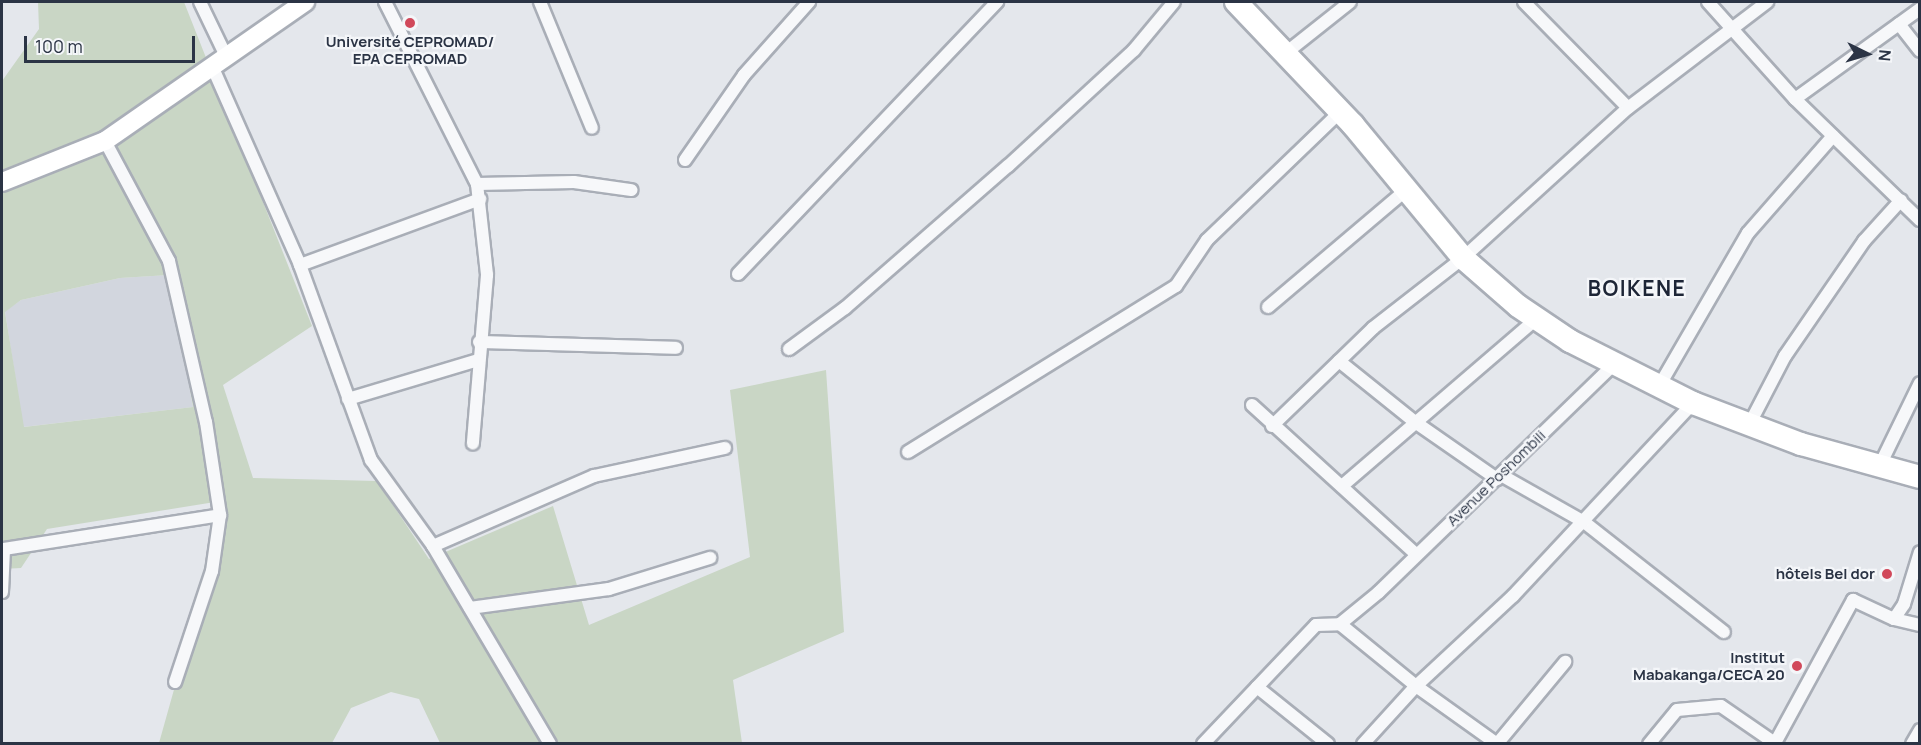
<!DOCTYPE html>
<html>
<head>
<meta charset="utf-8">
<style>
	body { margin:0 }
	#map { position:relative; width:1921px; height:745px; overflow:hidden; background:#e4e7ec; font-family:Manrope,sans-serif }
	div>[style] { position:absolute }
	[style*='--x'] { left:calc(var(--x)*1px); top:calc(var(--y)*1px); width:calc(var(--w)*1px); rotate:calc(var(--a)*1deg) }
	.built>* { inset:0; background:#d2d6de }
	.green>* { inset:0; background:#c9d6c5 }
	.roads { filter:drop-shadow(2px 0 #a9aeb7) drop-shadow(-2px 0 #a9aeb7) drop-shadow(0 2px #a9aeb7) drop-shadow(0 -2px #a9aeb7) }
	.street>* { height:12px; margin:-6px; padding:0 6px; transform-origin:6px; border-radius:6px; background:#f7f8fa }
	.secondary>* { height:18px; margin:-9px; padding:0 9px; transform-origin:9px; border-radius:9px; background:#fff }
	.highway>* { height:22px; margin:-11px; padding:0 11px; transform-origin:11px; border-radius:11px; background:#fff }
	.dots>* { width:16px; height:16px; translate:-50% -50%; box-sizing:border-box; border:3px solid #f4f6f9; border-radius:50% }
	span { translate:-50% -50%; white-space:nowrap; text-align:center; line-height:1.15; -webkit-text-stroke:4.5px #f4f6f9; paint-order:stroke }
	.poi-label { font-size:15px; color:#2b3445; font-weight:700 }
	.right { translate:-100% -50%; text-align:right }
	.street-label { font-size:15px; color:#2b3445 }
	.district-label { font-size:21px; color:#1d2536; font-weight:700; letter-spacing:1.5px }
	.frame { position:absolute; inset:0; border:3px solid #2b3445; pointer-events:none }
	.north { position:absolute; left:1837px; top:24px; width:60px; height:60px; -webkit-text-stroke:4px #f4f6f9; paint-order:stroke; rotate:95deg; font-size:16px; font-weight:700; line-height:24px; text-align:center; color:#2b3445 }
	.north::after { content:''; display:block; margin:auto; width:21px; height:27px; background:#2b3445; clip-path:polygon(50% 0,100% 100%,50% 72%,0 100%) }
	.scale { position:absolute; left:24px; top:36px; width:171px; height:27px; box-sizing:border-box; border:3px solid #2b3445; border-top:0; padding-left:8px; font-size:18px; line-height:21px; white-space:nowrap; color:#2b3445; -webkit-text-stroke:4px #f4f6f9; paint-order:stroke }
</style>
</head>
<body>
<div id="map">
	<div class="built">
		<i style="clip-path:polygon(169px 275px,193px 407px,23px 427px,5px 311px,21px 300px,120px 278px)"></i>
	</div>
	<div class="green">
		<i style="clip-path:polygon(evenodd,38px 2px,184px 2px,312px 326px,223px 385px,253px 478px,377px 481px,429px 559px,553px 506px,589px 625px,750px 557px,730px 390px,826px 370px,844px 632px,733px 680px,742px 743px,440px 743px,419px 699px,391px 692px,351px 708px,332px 743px,159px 743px,207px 572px,215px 502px,47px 529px,21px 568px,2px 569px,2px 81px,39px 29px,38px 2px,169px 275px,193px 407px,24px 427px,5px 312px,21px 300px,120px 278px,169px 275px)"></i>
	</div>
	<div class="roads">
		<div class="street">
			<i style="--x:200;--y:2;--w:60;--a:64.3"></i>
			<i style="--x:385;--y:2;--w:204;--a:63.2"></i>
			<i style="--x:477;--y:184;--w:92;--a:83.7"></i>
			<i style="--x:487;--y:275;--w:169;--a:94.8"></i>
			<i style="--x:540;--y:2;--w:136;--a:67.6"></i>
			<i style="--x:1524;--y:2;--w:148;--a:45.5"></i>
			<i style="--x:1708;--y:2;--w:130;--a:48.1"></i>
			<i style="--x:1795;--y:99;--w:174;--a:44.1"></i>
			<i style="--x:1899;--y:24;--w:34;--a:52"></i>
			<i style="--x:1287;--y:52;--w:80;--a:-38.4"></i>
			<i style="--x:212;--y:66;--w:218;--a:66.1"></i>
			<i style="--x:300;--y:265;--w:208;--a:70"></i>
			<i style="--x:371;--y:460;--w:106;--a:54.2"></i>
			<i style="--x:433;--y:546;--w:230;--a:59.4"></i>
			<i style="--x:1795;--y:99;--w:154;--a:-35.8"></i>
			<i style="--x:105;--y:141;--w:136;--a:61.9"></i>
			<i style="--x:169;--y:261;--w:165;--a:77.1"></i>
			<i style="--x:206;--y:422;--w:94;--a:81.4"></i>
			<i style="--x:220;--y:515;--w:57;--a:98.1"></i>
			<i style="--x:212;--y:571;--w:117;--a:108.4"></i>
			<i style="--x:685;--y:160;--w:103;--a:-55.2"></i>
			<i style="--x:744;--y:75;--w:98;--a:-48.3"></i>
			<i style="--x:477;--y:184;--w:97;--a:-1.2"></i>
			<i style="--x:574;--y:182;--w:58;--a:8"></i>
			<i style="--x:300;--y:265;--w:192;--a:-20.1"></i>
			<i style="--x:738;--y:274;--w:376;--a:-46.4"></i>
			<i style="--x:1268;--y:307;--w:181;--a:-40.3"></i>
			<i style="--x:479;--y:342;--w:197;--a:1.7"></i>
			<i style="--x:789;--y:349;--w:69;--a:-36.2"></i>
			<i style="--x:845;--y:308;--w:216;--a:-41.1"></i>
			<i style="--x:1008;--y:166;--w:171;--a:-42.6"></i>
			<i style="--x:1134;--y:50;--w:62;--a:-50.2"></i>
			<i style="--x:1339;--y:361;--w:97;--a:38.8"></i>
			<i style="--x:1415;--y:422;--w:100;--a:34.8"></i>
			<i style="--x:1658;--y:388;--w:179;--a:-59.9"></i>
			<i style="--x:1748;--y:233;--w:129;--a:-48.8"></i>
			<i style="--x:348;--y:399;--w:136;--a:-16.7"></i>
			<i style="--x:1252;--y:405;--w:222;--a:42.3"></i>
			<i style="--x:1272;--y:426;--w:141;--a:-44.1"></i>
			<i style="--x:1373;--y:328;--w:114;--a:-37.9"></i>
			<i style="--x:1463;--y:258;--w:223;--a:-42.3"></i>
			<i style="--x:1628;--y:108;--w:175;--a:-37.3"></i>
			<i style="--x:1748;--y:427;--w:80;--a:-62.5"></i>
			<i style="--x:1785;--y:356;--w:140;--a:-55.5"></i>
			<i style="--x:1864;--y:241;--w:55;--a:-47.9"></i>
			<i style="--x:908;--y:452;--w:315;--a:-31.8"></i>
			<i style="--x:1176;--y:286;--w:55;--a:-56"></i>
			<i style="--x:1207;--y:240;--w:186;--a:-43.9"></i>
			<i style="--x:1880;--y:465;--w:91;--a:-64"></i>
			<i style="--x:1501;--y:475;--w:95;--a:29.5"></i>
			<i style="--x:1584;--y:522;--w:178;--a:38.2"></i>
			<i style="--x:1342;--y:486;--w:257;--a:-40.7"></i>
			<i style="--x:433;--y:546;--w:176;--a:-23.5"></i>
			<i style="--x:594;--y:476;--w:134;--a:-12.1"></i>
			<i style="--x:2;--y:592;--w:43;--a:-87.3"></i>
			<i style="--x:4;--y:549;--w:219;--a:-8.9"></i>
			<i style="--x:470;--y:608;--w:140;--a:-7.8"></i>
			<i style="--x:609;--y:589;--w:106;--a:-17.1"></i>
			<i style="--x:1894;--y:619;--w:18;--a:-56"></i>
			<i style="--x:1904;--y:604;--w:54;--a:-72.9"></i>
			<i style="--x:1340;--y:624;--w:98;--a:39.2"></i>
			<i style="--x:1416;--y:686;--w:100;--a:35.6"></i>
			<i style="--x:1497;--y:744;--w:107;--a:-50.3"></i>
			<i style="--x:1257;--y:687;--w:91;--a:38.8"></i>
			<i style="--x:1775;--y:743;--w:163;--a:-61.4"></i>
			<i style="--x:1853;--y:600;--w:45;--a:24.9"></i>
			<i style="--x:1894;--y:619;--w:27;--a:13"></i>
			<i style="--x:1203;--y:744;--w:164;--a:-46.5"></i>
			<i style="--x:1316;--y:625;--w:24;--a:-2"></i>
			<i style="--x:1340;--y:624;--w:50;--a:-39.4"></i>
			<i style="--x:1379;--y:592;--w:327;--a:-44.1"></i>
			<i style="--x:1363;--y:744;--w:79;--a:-47.6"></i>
			<i style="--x:1416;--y:686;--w:132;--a:-42.9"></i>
			<i style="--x:1513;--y:596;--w:264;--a:-47"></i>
			<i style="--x:1649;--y:744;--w:44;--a:-50.5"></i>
			<i style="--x:1677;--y:710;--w:44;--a:-5.2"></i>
			<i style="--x:1721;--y:706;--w:67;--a:34.6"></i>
			<i style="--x:1912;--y:744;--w:16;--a:-60"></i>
		</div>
		<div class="secondary">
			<i style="--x:2;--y:182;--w:111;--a:-21.7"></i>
			<i style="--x:105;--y:141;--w:244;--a:-34.8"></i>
		</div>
		<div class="highway">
			<i style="--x:1236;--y:2;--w:170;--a:46.4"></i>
			<i style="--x:1353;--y:125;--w:173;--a:50.4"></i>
			<i style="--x:1463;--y:258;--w:73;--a:41.1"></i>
			<i style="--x:1518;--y:306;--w:63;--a:33.9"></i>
			<i style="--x:1570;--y:341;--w:138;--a:26.8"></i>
			<i style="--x:1693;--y:403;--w:116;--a:20.8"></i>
			<i style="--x:1801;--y:444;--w:123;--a:15.5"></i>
		</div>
	</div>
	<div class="dots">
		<i style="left:410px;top:23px;background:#d1495b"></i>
		<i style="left:1887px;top:574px;background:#d1495b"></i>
		<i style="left:1797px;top:666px;background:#d1495b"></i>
	</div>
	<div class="poi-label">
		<span style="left:410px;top:50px">Université CEPROMAD/<br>EPA CEPROMAD</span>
		<span class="right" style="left:1875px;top:574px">hôtels Bel dor</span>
		<span class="right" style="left:1785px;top:666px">Institut<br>Mabakanga/CECA 20</span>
	</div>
	<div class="street-label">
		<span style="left:1496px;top:478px;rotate:-44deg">Avenue Poshombili</span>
	</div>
	<div class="district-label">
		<span style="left:1637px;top:288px">BOIKENE</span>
	</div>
	<div class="frame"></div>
	<div class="north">N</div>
	<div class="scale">100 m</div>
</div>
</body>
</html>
